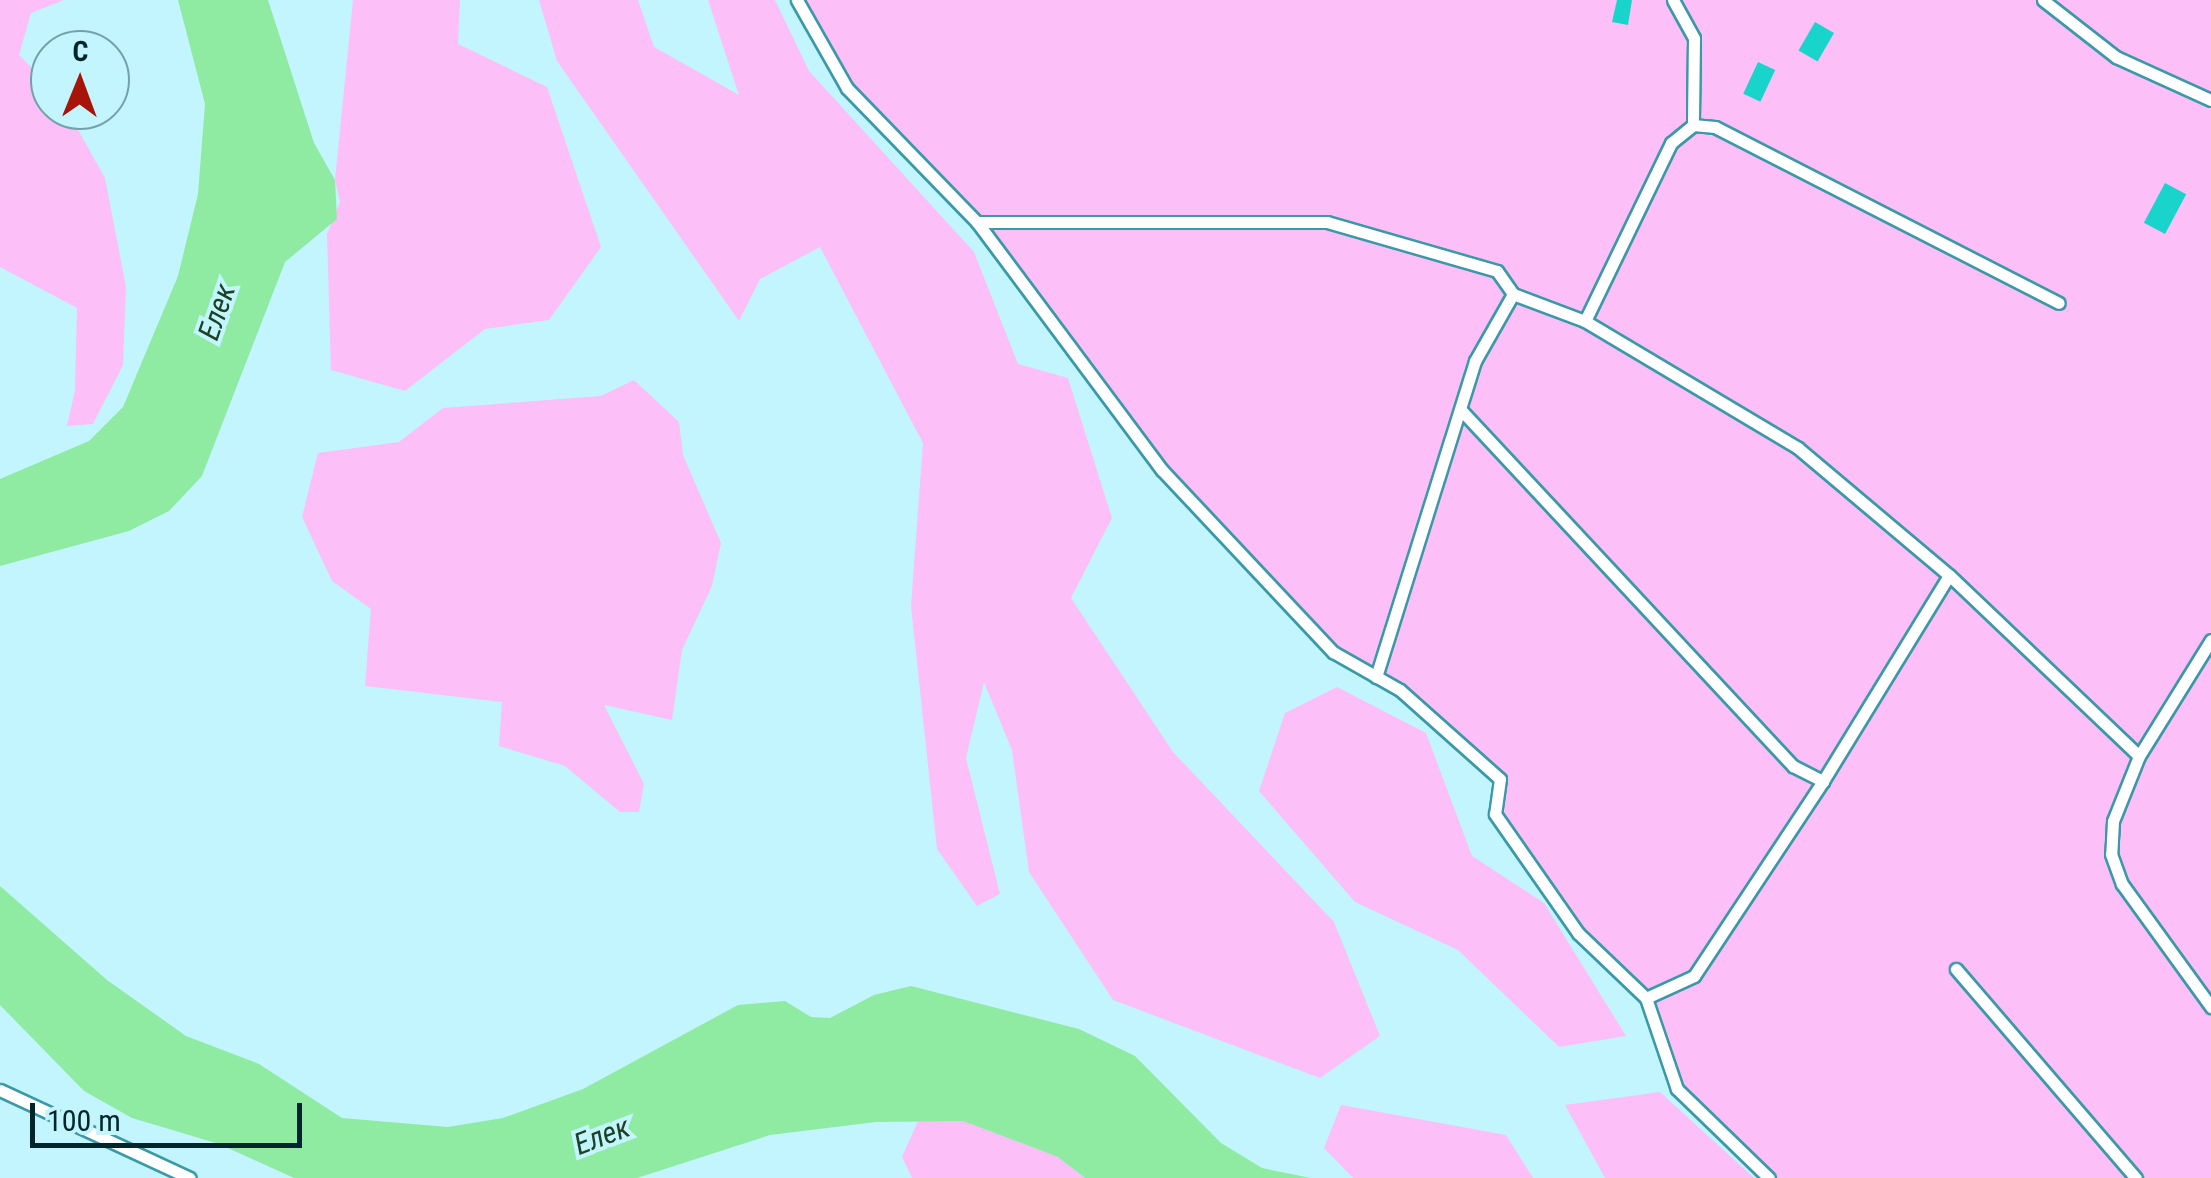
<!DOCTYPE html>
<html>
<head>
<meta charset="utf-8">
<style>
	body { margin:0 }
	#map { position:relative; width:2211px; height:1178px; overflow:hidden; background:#c2f5fe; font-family:"Roboto Condensed",sans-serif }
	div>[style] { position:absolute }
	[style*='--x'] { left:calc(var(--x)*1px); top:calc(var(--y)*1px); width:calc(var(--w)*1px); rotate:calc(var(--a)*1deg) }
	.green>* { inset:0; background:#fdbff7 }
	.water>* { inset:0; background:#8feaa2 }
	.building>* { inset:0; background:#19d4cb; transform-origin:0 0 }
	.roads { filter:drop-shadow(2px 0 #3a99a8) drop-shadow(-2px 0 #3a99a8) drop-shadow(0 2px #3a99a8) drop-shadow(0 -2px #3a99a8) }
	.lane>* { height:11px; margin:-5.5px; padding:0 5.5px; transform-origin:5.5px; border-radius:5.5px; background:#fff }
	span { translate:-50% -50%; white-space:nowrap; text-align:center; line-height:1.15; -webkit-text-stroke:8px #c2f5fe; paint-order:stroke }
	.water-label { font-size:30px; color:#1c4125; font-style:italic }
	.north { position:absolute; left:30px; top:30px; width:100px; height:100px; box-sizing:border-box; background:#c2f5fe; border:2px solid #74a2aa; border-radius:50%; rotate:1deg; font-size:28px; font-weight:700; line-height:40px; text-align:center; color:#00262c }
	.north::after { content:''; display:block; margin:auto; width:35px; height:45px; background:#a7140a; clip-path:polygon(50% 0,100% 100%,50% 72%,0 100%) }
	.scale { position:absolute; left:30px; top:1103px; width:272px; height:45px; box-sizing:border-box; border:5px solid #00262c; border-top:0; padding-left:12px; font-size:30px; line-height:35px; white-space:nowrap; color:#00262c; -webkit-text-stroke:8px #c2f5fe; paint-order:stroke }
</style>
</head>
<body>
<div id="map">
	<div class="green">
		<i style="clip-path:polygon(0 0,64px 0,31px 13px,19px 55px,50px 86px,50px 110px,67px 110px,105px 178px,126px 287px,123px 365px,93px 424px,67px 426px,75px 390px,77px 308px,0 267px)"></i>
		<i style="clip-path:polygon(353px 0,460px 0,458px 44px,547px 87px,601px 247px,549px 320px,485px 329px,405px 391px,331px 370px,327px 234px,340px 202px,335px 180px)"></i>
		<i style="clip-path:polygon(539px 0,638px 0,654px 47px,739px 95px,708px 0,775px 0,809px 71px,974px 252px,1018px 364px,1068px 378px,1112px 518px,1071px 598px,1173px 752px,1334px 922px,1380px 1036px,1320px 1078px,1113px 1000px,1029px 872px,1012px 750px,984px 682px,966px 758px,1000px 894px,977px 906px,937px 849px,911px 606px,923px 443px,820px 247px,760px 279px,739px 321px,557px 61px)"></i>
		<i style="clip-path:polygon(797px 0,2211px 0,2211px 1178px,1769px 1178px,1677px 1089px,1646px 998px,1578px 933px,1495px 814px,1500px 778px,1400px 690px,1333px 652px,1162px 470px,977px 222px,847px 88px)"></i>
		<i style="clip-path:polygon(634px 380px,679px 422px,683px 455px,721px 543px,712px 586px,682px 650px,672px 720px,604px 705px,644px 784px,639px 812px,620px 812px,565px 766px,499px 746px,502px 702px,365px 686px,371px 609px,332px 581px,302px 517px,318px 453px,399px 442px,443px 408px,601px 396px)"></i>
		<i style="clip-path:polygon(1337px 687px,1426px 733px,1472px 856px,1544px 903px,1626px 1036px,1559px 1047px,1458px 950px,1355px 902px,1259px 791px,1285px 713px)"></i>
		<i style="clip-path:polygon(1660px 1092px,1754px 1178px,1605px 1178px,1565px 1105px)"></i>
		<i style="clip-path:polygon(1341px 1105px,1506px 1135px,1533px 1178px,1353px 1178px,1324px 1148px)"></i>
		<i style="clip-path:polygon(918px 1121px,964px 1121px,1058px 1157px,1085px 1178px,912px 1178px,902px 1157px)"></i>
	</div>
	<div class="water">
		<i style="clip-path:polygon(178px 0,268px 0,314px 143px,335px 180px,337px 219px,285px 262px,202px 476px,169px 511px,129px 531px,0 566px,0 479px,89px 441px,123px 407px,178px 276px,198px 194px,205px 104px)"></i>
		<i style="clip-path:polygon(0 886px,107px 980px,186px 1036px,259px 1064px,342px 1118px,448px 1127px,503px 1118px,583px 1089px,738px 1005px,785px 1001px,811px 1017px,830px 1018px,874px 995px,911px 986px,1079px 1029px,1135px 1056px,1221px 1143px,1262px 1168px,1311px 1178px,1085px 1178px,1058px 1157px,963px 1121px,876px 1122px,770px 1135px,637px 1178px,294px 1178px,219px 1144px,132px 1118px,84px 1091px,0 1005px)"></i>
	</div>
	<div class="building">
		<i style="clip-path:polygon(1617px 0,1632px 0,1628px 25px,1612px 22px)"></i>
		<i style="left:1815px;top:22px;width:22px;height:33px;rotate:30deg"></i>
		<i style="left:1758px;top:62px;width:19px;height:35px;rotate:25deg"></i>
		<i style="left:2165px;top:183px;width:24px;height:45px;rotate:28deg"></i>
	</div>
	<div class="roads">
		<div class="lane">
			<i style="--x:797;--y:0;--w:101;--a:60.4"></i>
			<i style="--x:847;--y:88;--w:187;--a:45.9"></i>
			<i style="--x:977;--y:222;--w:309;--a:53.3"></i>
			<i style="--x:1162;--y:470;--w:250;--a:46.8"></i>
			<i style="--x:1333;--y:652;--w:77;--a:29.6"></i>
			<i style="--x:1400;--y:690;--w:134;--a:41.7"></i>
			<i style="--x:1500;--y:779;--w:35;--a:98"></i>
			<i style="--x:1495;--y:814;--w:145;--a:55.1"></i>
			<i style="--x:1578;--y:933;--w:94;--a:43.7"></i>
			<i style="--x:1646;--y:998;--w:96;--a:71.2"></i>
			<i style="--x:1677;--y:1089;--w:128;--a:44.1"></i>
			<i style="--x:1673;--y:0;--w:43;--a:61.1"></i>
			<i style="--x:1694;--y:38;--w:87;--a:90.7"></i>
			<i style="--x:2043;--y:0;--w:93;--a:38"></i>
			<i style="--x:2116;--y:57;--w:104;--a:24.4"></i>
			<i style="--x:977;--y:222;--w:350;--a:0"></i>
			<i style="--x:1327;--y:222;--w:177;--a:16.1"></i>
			<i style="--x:1497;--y:271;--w:28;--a:55"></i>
			<i style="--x:1513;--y:294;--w:77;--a:20.6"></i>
			<i style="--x:1585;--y:321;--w:248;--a:30.8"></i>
			<i style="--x:1798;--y:448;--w:197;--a:40.1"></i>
			<i style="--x:1949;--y:575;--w:262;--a:43.6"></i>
			<i style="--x:1585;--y:321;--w:198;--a:-64.2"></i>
			<i style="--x:1671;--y:143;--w:28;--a:-39"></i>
			<i style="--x:1693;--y:125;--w:22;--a:5"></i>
			<i style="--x:1715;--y:127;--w:386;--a:27.1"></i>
			<i style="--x:1461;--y:410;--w:487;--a:47"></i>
			<i style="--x:1793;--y:766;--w:34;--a:27"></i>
			<i style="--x:2211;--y:640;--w:137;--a:121.8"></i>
			<i style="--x:2139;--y:756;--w:70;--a:111.8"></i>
			<i style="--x:2113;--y:821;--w:33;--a:93"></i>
			<i style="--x:2111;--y:854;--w:32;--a:70"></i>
			<i style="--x:2122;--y:884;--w:152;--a:54.1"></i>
			<i style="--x:1376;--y:677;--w:331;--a:-72.6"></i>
			<i style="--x:1475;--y:361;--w:77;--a:-60.4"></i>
			<i style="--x:1956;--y:969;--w:276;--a:49.3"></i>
			<i style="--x:1646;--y:998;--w:53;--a:-24.6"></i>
			<i style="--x:1694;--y:976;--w:234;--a:-56.5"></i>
			<i style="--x:1823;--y:781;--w:241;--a:-58.5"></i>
			<i style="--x:0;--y:1090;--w:209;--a:24.9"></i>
		</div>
	</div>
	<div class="water-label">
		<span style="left:217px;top:312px;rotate:-71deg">Елек</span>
		<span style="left:602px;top:1136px;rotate:-21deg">Елек</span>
	</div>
	<div class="north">С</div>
	<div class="scale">100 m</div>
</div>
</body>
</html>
